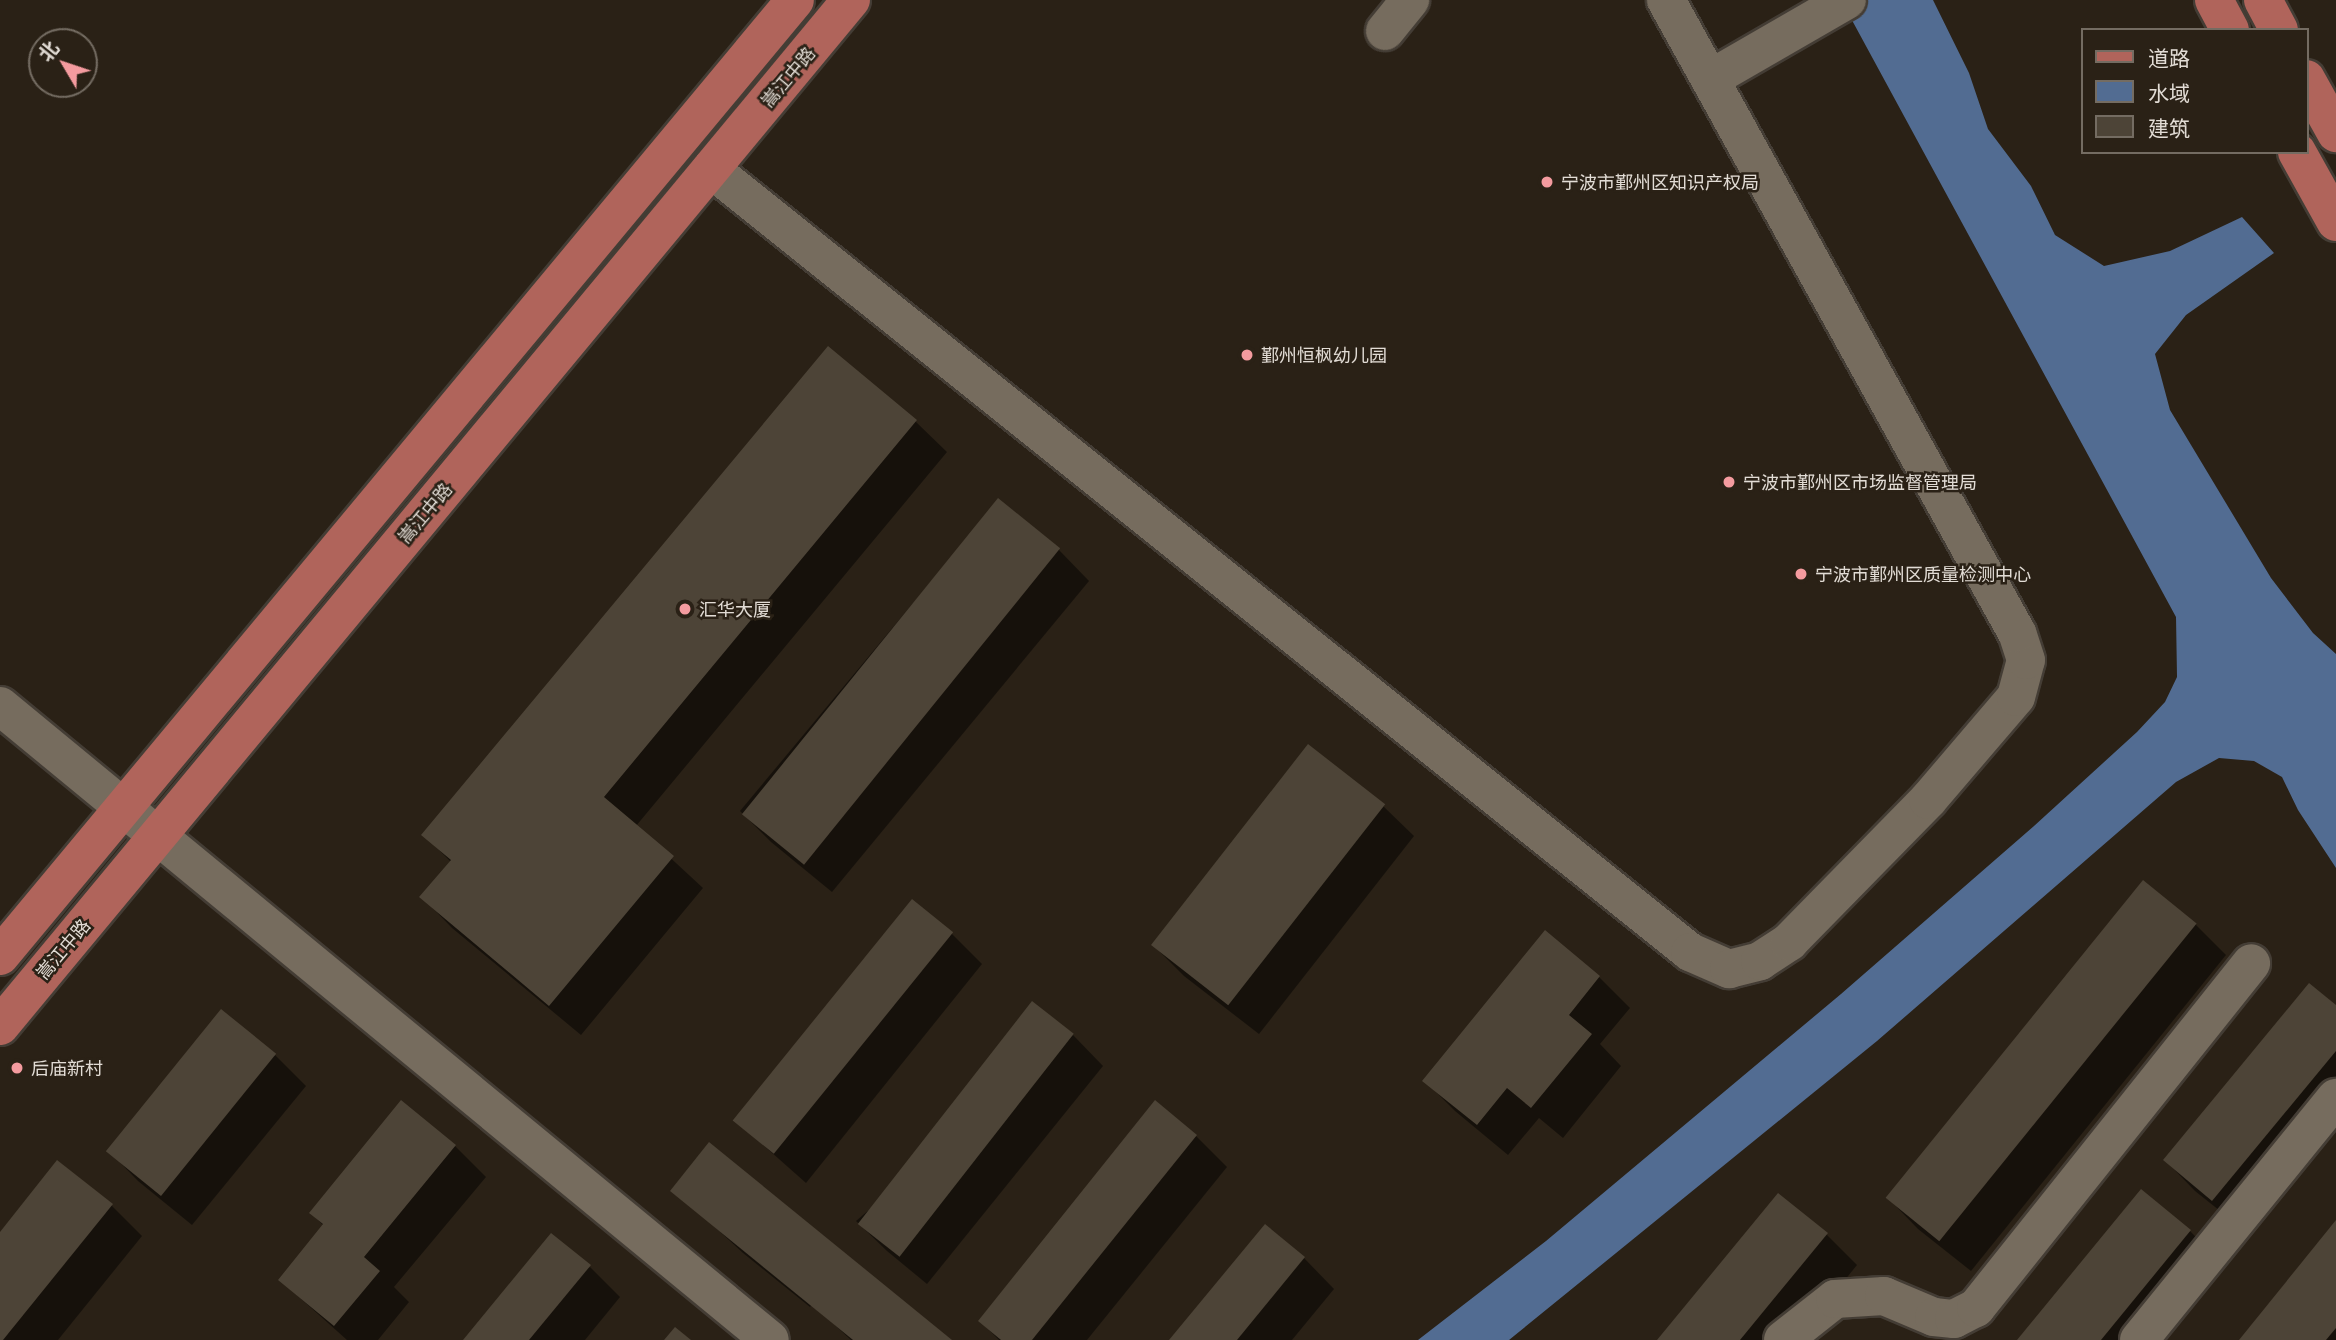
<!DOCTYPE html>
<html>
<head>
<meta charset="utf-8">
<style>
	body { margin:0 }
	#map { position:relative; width:2336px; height:1340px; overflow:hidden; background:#2a2116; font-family:"Open Sans","Noto Sans SC",sans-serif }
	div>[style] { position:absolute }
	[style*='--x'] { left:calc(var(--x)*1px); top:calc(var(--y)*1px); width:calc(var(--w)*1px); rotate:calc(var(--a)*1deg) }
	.water>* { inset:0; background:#526c92 }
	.shadow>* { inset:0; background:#0007 }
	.building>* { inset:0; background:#4d4437; transform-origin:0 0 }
	.roads { filter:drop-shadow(2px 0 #443d35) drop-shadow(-2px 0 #443d35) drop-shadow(0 2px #443d35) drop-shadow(0 -2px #443d35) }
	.minor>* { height:38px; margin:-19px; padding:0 19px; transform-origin:19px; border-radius:19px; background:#766c5e }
	.major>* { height:38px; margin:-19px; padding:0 19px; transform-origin:19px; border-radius:19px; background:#b0645b }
	.dots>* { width:19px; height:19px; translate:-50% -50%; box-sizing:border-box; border:4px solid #2a2116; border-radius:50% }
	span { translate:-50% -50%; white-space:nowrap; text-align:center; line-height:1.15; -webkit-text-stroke:5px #2a2116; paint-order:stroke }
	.street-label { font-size:18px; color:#e2dcd5 }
	.poi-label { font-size:18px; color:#e2dcd5 }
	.left { translate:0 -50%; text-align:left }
	.legend { position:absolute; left:2081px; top:28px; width:228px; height:126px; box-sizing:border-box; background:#2a2116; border:2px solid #746c62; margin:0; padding:9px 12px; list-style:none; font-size:21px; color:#e2dcd5 }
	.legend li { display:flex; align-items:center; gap:14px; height:35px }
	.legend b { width:35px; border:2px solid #746c62 }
	.north { position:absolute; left:28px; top:28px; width:70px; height:70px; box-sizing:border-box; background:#2a2116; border:2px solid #746c62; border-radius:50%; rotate:309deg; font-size:19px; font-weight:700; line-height:28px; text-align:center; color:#e2dcd5 }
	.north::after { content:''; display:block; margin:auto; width:24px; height:32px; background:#f49b9f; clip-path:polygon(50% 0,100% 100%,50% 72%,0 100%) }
</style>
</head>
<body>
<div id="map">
	<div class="water">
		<i style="clip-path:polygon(1841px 0,1933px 0,1969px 73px,1988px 129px,2031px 186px,2055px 235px,2104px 266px,2170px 251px,2242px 217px,2274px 253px,2186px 315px,2155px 354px,2170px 410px,2271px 578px,2313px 633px,2336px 654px,2336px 868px,2298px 810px,2282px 777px,2254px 761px,2219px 758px,2176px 782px,1877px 1041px,1509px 1340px,1418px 1340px,1546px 1241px,1841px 994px,2034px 826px,2137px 732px,2165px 702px,2177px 677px,2176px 617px)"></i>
	</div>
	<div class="shadow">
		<i style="clip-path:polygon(828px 348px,916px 422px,947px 452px,636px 826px,703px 888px,581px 1035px,452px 928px,422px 897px,451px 862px,424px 835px)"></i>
		<i style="clip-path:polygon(999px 500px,1059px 550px,1089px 581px,832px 892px,771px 842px,740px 811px)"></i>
		<i style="clip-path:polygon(1383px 806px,1414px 836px,1259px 1034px,1184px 976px,1153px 945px)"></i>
		<i style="clip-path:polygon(2195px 924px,2226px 955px,1971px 1271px,1918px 1229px,1888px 1198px)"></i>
		<i style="clip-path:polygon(951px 933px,982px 964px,806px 1183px,736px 1121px)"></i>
		<i style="clip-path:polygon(1546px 933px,1599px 977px,1630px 1008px,1600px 1044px,1621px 1066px,1563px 1138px,1539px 1118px,1508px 1155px,1455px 1111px,1424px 1080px)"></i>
		<i style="clip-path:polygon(2336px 1008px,2336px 1119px,2244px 1230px,2195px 1191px,2165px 1160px)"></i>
		<i style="clip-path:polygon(1073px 1035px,1103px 1066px,927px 1284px,887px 1251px,856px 1221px)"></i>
		<i style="clip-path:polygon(275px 1055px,306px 1086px,192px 1225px,138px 1181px,108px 1150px)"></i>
		<i style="clip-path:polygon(1196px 1136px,1227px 1167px,1087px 1340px,999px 1340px,980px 1321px)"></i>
		<i style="clip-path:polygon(455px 1146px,486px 1177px,394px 1287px,409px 1302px,378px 1340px,347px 1340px,280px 1280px,324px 1226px,311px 1213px)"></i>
		<i style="clip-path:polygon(676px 1191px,949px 1340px,851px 1340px,812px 1304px,810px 1307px,743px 1253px)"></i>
		<i style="clip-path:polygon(1779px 1195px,1827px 1235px,1857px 1265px,1796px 1340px,1659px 1340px)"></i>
		<i style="clip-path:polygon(111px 1205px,142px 1236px,58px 1340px,0 1340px,0 1235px)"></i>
		<i style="clip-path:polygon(2336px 1223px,2336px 1340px,2241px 1340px)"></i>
		<i style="clip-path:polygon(2190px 1231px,2220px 1262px,2156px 1340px,2019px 1340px)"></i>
		<i style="clip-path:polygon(1304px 1258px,1334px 1289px,1292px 1340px,1172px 1340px)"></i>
		<i style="clip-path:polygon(590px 1267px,620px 1297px,585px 1340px,465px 1340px)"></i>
	</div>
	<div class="building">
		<i style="clip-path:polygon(828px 346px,917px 420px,604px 797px,674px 856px,549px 1006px,419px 897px,451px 860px,421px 835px)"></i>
		<i style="left:998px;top:498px;width:80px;height:407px;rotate:39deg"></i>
		<i style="left:1308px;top:744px;width:98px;height:255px;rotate:38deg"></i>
		<i style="left:2143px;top:880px;width:69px;height:409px;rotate:39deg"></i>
		<i style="left:912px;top:899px;width:53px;height:285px;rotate:39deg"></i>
		<i style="clip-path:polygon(1545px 930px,1600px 976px,1569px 1015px,1592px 1034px,1531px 1108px,1507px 1088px,1477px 1125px,1422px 1081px)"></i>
		<i style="clip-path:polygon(2309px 983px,2336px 1005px,2336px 1051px,2212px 1201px,2163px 1160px)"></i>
		<i style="left:1032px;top:1001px;width:53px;height:283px;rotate:38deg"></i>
		<i style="left:221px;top:1009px;width:71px;height:183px;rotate:39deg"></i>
		<i style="clip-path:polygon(401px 1100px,456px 1145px,364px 1257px,380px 1271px,334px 1326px,278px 1280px,323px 1224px,309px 1213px)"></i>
		<i style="clip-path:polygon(1155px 1100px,1197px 1135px,1032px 1340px,1001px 1340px,978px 1321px)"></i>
		<i style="clip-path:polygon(709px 1142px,952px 1340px,853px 1340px,670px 1191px)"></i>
		<i style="clip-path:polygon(57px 1160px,113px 1204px,3px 1340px,0 1340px,0 1232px)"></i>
		<i style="clip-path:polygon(2141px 1189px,2191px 1230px,2101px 1340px,2017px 1340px)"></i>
		<i style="clip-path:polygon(1778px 1193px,1828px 1233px,1740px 1340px,1657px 1340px)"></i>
		<i style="clip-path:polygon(2336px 1220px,2336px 1328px,2326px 1340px,2239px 1340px)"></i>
		<i style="clip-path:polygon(1265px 1224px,1305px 1257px,1237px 1340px,1169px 1340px)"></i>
		<i style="clip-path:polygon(551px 1233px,591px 1265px,529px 1340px,463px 1340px)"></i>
		<i style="clip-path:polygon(675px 1327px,691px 1340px,664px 1340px)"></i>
	</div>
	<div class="roads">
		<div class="minor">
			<i style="--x:1385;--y:31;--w:40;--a:-51"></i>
			<i style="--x:1710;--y:79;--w:158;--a:-30"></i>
			<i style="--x:711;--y:169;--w:1254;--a:38.65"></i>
			<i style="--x:1690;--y:952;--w:43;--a:23.6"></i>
			<i style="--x:1729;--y:969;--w:32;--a:-14"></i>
			<i style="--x:1760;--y:961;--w:35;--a:-33"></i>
			<i style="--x:1789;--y:942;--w:199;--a:-45.6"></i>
			<i style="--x:1928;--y:800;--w:135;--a:-49.5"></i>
			<i style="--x:2016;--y:697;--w:38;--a:-75"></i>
			<i style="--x:2026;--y:660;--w:28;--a:-108"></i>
			<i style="--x:2017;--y:633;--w:724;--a:-119.01"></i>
			<i style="--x:0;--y:706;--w:997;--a:39.47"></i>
			<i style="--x:1783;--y:1340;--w:66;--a:-38.3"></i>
			<i style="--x:1835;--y:1299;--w:49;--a:-3.5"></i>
			<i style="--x:1884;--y:1296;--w:54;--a:22.8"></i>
			<i style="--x:1934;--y:1317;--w:20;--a:6"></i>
			<i style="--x:1954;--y:1319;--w:25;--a:-27"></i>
			<i style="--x:1976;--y:1308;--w:441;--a:-51.4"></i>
			<i style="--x:2139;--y:1340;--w:312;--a:-50.9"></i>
		</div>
		<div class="major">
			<i style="--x:2214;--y:0;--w:34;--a:62"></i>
			<i style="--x:2263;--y:0;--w:34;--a:62"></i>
			<i style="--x:2306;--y:79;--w:62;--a:60.9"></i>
			<i style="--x:2297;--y:152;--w:80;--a:60.9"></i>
			<i style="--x:0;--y:956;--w:1243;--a:-50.25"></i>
			<i style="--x:0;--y:1026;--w:1333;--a:-50.33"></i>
		</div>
	</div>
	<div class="dots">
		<i style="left:1547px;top:182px;background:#f49b9f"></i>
		<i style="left:1247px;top:355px;background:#f49b9f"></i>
		<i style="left:1729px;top:482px;background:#f49b9f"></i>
		<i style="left:1801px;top:574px;background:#f49b9f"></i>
		<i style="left:685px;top:609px;background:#f49b9f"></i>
		<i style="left:17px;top:1068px;background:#f49b9f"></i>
	</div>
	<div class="street-label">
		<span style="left:788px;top:77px;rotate:-50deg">嵩江中路</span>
		<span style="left:425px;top:513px;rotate:-50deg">嵩江中路</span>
		<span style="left:63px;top:949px;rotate:-50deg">嵩江中路</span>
	</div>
	<div class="poi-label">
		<span class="left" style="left:1561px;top:182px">宁波市鄞州区知识产权局</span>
		<span class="left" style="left:1261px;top:355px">鄞州恒枫幼儿园</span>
		<span class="left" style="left:1743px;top:482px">宁波市鄞州区市场监督管理局</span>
		<span class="left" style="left:1815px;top:574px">宁波市鄞州区质量检测中心</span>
		<span class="left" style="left:699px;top:609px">汇华大厦</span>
		<span class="left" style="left:31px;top:1068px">后庙新村</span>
	</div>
	<ul class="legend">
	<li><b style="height:9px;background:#b0645b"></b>道路</li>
	<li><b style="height:19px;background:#526c92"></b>水域</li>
	<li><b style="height:19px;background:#4d4437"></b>建筑</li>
	</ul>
	<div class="north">北</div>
</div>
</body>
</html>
